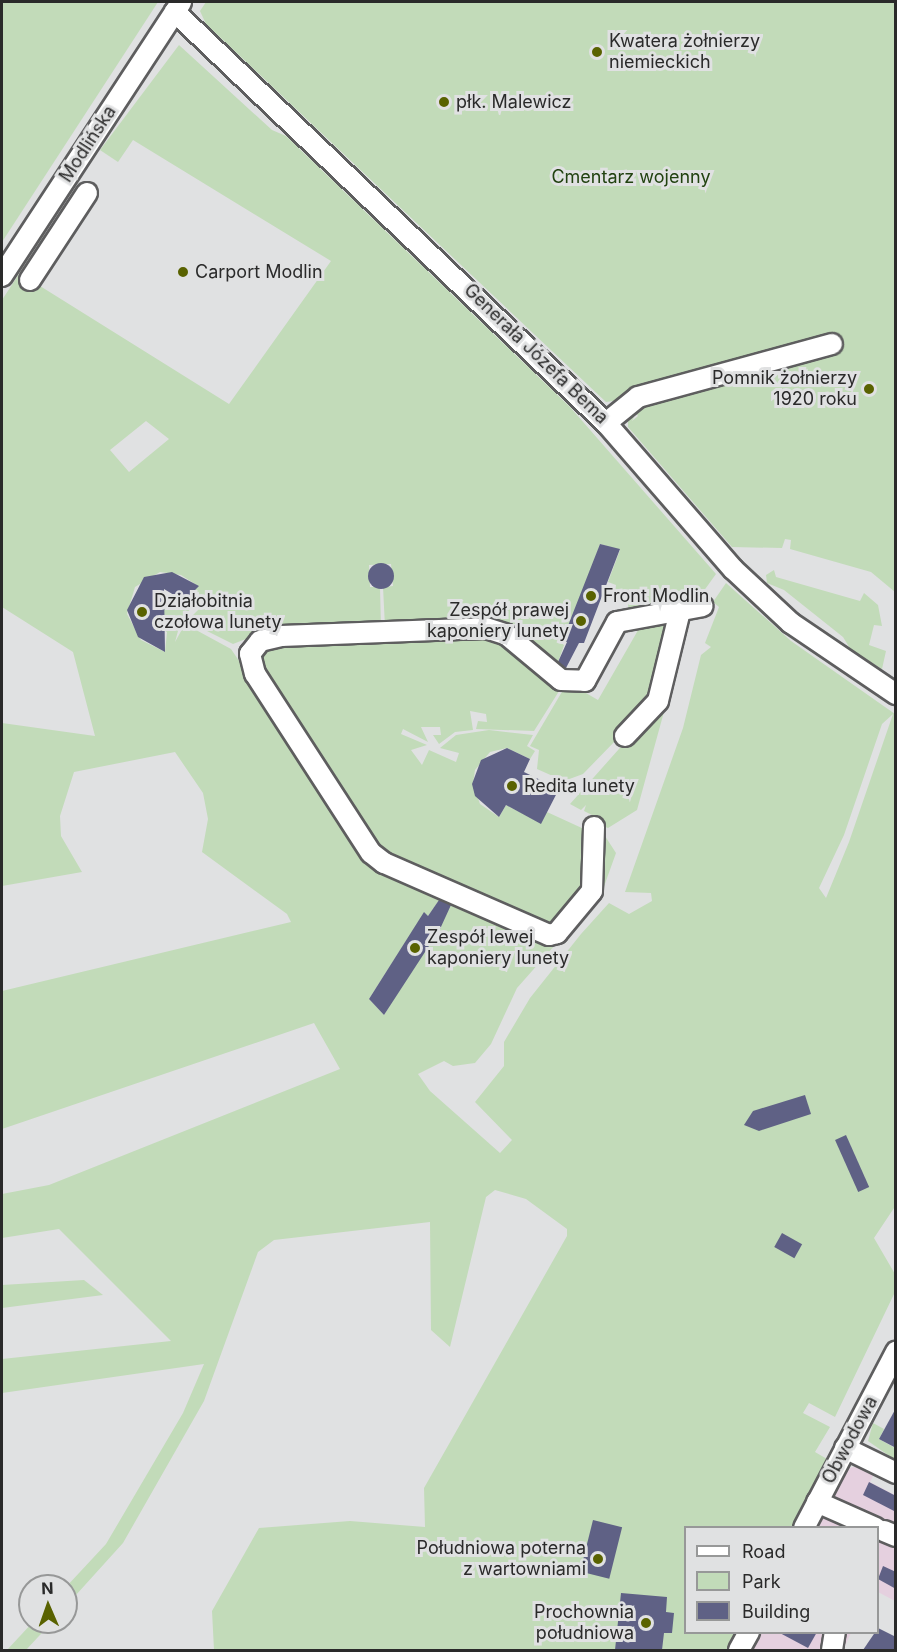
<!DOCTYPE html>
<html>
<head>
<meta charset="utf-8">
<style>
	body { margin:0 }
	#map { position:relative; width:897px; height:1652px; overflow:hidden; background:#e0e1e2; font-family:Inter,sans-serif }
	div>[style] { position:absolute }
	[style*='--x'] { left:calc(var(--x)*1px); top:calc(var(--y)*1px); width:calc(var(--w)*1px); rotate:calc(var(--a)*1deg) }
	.industrial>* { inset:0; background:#e5d0df }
	.green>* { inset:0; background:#c2dbb9 }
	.building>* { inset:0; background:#5f6185; transform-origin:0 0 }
	.round { border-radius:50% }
	.roads { filter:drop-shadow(2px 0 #5e5e5f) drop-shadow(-2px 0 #5e5e5f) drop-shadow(0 2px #5e5e5f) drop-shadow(0 -2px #5e5e5f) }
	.minor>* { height:20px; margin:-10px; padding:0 10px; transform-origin:10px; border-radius:10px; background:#fff }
	.dots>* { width:16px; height:16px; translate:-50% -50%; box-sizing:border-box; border:3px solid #e0e1e2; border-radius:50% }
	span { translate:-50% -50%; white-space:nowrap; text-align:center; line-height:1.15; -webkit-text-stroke:6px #e0e1e2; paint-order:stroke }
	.poi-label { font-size:18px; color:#2a2a2a }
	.left { translate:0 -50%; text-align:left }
	.right { translate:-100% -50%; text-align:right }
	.street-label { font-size:18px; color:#2a2a2a }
	.park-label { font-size:18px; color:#214210 }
	.frame { position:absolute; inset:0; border:3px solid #2a2a2a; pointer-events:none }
	.legend { position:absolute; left:684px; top:1526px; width:195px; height:108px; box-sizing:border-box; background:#e0e1e2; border:2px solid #979898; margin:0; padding:8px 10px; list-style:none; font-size:18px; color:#2a2a2a }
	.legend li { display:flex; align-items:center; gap:12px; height:30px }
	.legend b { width:30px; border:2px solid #979898 }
	.north { position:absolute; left:18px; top:1574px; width:60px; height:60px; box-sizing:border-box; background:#e0e1e2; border:2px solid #979898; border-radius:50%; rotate:358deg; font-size:16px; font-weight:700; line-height:24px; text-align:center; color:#2a2a2a }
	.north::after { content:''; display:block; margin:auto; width:21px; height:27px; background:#596200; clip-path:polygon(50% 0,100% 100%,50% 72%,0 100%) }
</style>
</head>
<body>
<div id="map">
	<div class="industrial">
		<i style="clip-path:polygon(862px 1465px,876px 1470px,870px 1482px,895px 1495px,895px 1601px,878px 1592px,878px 1528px,812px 1528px,845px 1469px)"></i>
		<i style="clip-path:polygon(755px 1633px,851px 1633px,843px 1650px,745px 1650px)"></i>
	</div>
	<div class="green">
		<i style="clip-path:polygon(2px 2px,158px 2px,2px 242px)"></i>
		<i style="clip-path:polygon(206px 2px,895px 2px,895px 592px,871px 572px,790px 549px,791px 540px,785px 539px,782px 548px,732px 547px,628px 427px,628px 417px,635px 415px,632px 421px,638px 416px,627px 399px,606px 402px,206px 24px,200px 11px)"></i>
		<i style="clip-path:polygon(evenodd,179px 45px,272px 130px,286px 136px,570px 407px,716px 574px,698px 599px,629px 611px,627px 598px,614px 593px,616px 585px,608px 582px,620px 550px,600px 544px,557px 665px,508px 632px,385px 627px,383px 587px,393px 586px,391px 564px,369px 565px,370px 587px,380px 587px,381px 627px,261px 633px,233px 644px,187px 621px,202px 606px,197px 601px,181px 620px,175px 642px,185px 624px,231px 649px,376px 865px,546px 938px,579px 914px,596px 835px,605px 836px,616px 853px,602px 892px,517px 988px,491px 1044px,475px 1063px,453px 1066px,444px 1061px,418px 1074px,430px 1091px,500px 1153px,512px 1140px,475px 1102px,504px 1066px,504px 1042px,530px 998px,581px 934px,609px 903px,629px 914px,652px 901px,651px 893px,625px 892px,683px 728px,701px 655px,711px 647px,705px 643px,719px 607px,713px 602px,726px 583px,791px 641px,895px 714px,896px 1205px,874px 1238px,895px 1274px,895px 1292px,835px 1417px,809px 1403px,803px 1413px,830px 1427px,815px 1452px,827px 1459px,794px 1527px,686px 1528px,686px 1632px,741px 1633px,730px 1650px,214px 1650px,212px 1611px,259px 1528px,350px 1521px,425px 1527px,424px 1488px,567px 1236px,567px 1229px,526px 1199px,495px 1190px,486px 1197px,450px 1347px,431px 1330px,430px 1222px,274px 1240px,258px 1252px,204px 1401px,123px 1543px,66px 1606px,66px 1587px,106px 1544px,183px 1413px,204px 1364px,2px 1393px,2px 1359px,171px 1341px,59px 1229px,2px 1238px,2px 1194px,49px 1185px,340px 1069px,314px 1023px,2px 1129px,2px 991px,291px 922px,287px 914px,202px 852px,208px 819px,203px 793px,175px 752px,74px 772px,60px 816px,61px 836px,82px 872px,2px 886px,2px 723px,95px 736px,73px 652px,2px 607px,2px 300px,45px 234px,50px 237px,24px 276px,229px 404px,331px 261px,133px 140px,118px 162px,100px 150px,179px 45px,146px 421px,169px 439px,129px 472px,110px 450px,146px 421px,179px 45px,160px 572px,181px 575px,198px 586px,184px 601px,165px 595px,166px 604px,153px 624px,167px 632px,165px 652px,141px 640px,127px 614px,135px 587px,160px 572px,179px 45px,893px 714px,849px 842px,826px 898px,819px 888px,844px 835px,882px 724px,893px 714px,179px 45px,442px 896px,453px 902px,384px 1015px,369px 999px,424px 913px,428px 916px,442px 896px)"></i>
		<i style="clip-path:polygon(774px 570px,776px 577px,860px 601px,864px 593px,878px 605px,882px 626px,874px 625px,869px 645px,886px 651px,882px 669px,851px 650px,843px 637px,784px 590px,767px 583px,766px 575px)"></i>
		<i style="clip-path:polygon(692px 610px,637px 810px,608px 828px,591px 821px,594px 816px,584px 811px,586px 805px,581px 810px,570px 804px,659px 704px,682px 615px)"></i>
		<i style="clip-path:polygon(677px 611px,653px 702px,583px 774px,564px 781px,537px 769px,539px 750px,530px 746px,563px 690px,579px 689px,598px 700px,641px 625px)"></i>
		<i style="clip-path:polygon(459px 632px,504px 638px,561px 688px,534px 731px,476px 729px,478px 721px,487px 722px,486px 714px,470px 711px,473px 730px,455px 732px,439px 744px,433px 735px,441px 735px,440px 727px,421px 727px,428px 742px,403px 729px,401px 734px,427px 745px,411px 750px,422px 765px,429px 750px,456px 762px,459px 753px,440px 748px,456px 735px,489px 730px,533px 735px,527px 746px,535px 751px,530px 759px,507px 748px,490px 752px,475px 770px,473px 784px,480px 804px,499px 817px,506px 805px,541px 823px,547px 812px,584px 829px,594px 875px,551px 931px,374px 848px,260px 675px,258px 655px,278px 640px)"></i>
		<i style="clip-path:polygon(84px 1280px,103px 1295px,2px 1308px,2px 1285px)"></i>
		<i style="clip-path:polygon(873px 1423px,884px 1429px,879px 1439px,895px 1448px,895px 1460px,868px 1441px)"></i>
		<i style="clip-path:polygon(33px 1622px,52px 1622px,26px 1650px,7px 1650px)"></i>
	</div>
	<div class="building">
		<i style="clip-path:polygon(600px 544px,620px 549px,584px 643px,579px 643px,566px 668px,558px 662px,567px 642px,562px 641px)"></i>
		<i class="round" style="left:368px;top:563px;width:26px;height:26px"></i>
		<i style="clip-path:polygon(172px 572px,199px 586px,184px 601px,164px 589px,165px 652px,138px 637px,127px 610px,144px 577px)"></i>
		<i style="clip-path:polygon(507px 748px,530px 759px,524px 772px,559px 789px,541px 824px,506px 805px,499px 817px,475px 796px,472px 784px,481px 760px)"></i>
		<i style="clip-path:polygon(439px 900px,451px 905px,440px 929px,384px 1015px,369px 999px,424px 912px,428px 916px)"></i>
		<i style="clip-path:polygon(805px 1095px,811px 1114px,759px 1131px,744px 1125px,753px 1111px)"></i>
		<i style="left:846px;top:1135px;width:57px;height:12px;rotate:66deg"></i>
		<i style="left:782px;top:1233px;width:23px;height:16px;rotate:29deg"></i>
		<i style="clip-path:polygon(896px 1408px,896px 1448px,879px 1439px)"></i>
		<i style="clip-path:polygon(869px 1482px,896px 1496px,896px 1512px,863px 1495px)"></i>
		<i style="left:593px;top:1520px;width:30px;height:53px;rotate:14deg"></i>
		<i style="clip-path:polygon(883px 1566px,896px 1572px,896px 1589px,878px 1579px)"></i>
		<i style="clip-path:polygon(621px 1593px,667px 1597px,666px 1612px,674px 1613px,672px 1633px,664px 1633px,662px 1650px,615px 1650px)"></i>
		<i style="clip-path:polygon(878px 1628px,896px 1637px,896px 1650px,863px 1650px)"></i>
		<i style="clip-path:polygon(778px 1632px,817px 1632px,808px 1648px)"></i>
	</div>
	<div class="roads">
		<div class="minor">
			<i style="--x:175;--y:12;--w:596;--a:43.64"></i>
			<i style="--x:606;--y:423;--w:194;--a:49"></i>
			<i style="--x:733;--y:569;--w:79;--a:43"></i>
			<i style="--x:791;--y:623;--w:127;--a:34.1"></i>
			<i style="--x:2;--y:276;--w:327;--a:-56.8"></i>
			<i style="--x:30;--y:280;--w:104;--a:-56.8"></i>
			<i style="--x:606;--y:423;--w:41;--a:-39.1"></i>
			<i style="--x:638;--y:397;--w:201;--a:-15.3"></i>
			<i style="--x:625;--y:736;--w:48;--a:-46.7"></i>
			<i style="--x:658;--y:701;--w:97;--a:-76.3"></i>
			<i style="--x:594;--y:827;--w:64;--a:91.8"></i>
			<i style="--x:592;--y:891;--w:55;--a:129.8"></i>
			<i style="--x:557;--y:933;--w:8;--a:166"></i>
			<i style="--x:549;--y:935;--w:180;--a:-156.4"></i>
			<i style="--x:384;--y:863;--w:16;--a:-142"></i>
			<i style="--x:371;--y:853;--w:213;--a:-122.9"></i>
			<i style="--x:255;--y:674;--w:21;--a:-104"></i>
			<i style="--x:250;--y:654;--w:16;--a:-52"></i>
			<i style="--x:260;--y:641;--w:22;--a:-13"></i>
			<i style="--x:281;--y:636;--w:205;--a:-2.2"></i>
			<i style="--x:486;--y:628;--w:22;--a:18"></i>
			<i style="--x:507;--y:635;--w:70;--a:39.8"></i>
			<i style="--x:561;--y:680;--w:24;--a:2"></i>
			<i style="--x:585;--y:681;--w:67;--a:-61.5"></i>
			<i style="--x:617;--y:622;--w:87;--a:-10.5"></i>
			<i style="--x:845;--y:1448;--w:57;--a:26.1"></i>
			<i style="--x:817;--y:1502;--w:64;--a:23.8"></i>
			<i style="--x:804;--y:1528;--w:199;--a:-62.4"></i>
			<i style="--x:884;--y:1531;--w:13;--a:23"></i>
			<i style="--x:739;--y:1650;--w:21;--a:-61"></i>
			<i style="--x:832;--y:1650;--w:18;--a:-81"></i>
		</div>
	</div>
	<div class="dots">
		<i style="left:597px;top:52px;background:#596200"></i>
		<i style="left:444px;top:102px;background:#596200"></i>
		<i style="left:183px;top:272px;background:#596200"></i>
		<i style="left:869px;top:389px;background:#596200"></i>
		<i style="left:591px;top:596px;background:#596200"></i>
		<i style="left:142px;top:612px;background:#596200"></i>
		<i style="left:581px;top:621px;background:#596200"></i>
		<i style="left:512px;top:786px;background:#596200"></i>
		<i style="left:415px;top:948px;background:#596200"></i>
		<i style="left:598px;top:1559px;background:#596200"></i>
		<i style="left:646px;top:1623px;background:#596200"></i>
	</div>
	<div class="poi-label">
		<span class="left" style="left:609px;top:52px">Kwatera żołnierzy<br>niemieckich</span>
		<span class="left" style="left:456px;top:102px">płk. Malewicz</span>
		<span class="left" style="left:195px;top:272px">Carport Modlin</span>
		<span class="right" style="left:857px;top:389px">Pomnik żołnierzy<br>1920 roku</span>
		<span class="left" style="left:603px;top:596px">Front Modlin</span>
		<span class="left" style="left:154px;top:612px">Działobitnia<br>czołowa lunety</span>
		<span class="right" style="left:569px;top:621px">Zespół prawej<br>kaponiery lunety</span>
		<span class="left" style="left:524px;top:786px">Redita lunety</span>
		<span class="left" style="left:427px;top:948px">Zespół lewej<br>kaponiery lunety</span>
		<span class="right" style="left:586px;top:1559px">Południowa poterna<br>z wartowniami</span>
		<span class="right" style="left:634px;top:1623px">Prochownia<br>południowa</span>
	</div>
	<div class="street-label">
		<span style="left:88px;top:144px;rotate:-57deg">Modlińska</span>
		<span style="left:536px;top:354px;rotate:44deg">Generała Józefa Bema</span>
		<span style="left:850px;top:1440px;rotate:-62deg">Obwodowa</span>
	</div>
	<div class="park-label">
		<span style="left:631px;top:177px">Cmentarz wojenny</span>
	</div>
	<div class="frame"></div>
	<ul class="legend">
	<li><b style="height:8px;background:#fff"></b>Road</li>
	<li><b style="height:16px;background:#c2dbb9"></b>Park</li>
	<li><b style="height:16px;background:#5f6185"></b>Building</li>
	</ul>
	<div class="north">N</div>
</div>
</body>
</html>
